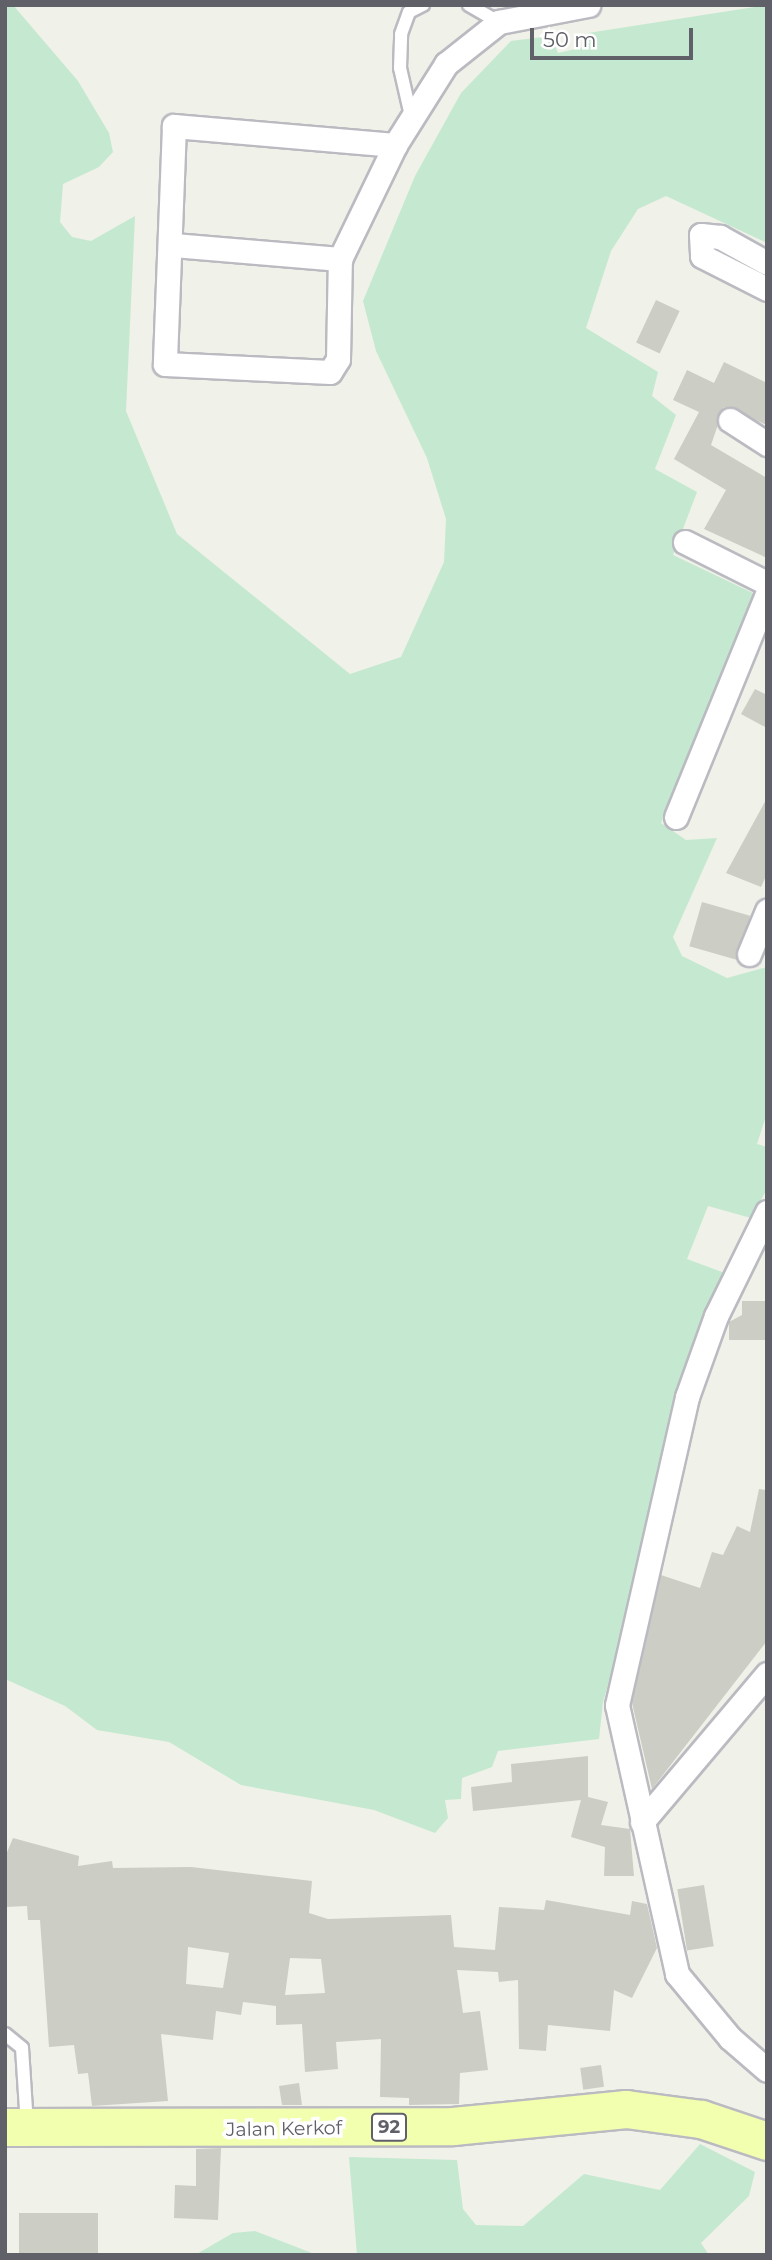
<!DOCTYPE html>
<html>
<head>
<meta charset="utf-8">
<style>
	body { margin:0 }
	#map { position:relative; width:772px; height:2260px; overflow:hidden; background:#f0f1e8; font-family:Montserrat,sans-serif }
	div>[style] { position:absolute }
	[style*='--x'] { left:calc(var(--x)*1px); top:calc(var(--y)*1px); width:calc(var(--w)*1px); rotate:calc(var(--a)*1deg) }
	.green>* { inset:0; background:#c4e9d0 }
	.building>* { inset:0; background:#cccdc4; transform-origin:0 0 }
	.roads { filter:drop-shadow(2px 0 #babac1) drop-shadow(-2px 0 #babac1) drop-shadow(0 2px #babac1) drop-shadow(0 -2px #babac1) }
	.lane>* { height:12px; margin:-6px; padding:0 6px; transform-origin:6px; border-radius:6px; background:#fff }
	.street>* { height:23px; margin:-11.5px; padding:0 11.5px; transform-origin:11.5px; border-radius:11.5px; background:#fff }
	.primary>* { height:37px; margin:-18.5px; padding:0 18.5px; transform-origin:18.5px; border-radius:18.5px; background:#f1ffaf }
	span { translate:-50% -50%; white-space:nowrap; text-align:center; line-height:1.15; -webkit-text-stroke:7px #fff; paint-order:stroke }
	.shield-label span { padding:2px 5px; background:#fff; border:2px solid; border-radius:5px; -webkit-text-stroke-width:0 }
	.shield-label { font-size:18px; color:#5f6068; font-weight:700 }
	.street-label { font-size:19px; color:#5f6068 }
	.frame { position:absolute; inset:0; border:7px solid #5f6068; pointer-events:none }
	.scale { position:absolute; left:530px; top:28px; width:163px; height:32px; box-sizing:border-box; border:4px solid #5f6068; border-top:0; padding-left:9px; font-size:21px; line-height:24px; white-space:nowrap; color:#5f6068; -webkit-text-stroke:5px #fff; paint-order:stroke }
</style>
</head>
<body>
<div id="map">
	<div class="green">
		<i style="clip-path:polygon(5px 5px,13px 5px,78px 81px,109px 133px,113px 152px,99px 167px,63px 184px,60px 222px,72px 237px,91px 241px,135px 216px,126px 411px,177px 534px,350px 674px,401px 657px,444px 562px,446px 519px,427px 458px,376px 351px,363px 301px,415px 176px,461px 93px,511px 41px,551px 36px,558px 53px,588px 46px,588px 33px,767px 5px,767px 243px,666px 196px,638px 209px,611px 251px,586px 328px,658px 372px,652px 396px,676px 415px,655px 469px,697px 492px,673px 555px,757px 595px,661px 823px,686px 840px,717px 838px,673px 937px,682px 956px,727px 978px,767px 967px,767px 1113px,757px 1144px,767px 1147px,767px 1189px,751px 1218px,708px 1206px,687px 1259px,730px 1275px,603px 1702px,599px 1739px,498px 1751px,492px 1767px,462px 1778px,461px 1799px,445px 1800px,448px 1818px,435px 1833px,374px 1810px,241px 1785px,169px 1742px,97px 1730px,65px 1706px,5px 1679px)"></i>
		<i style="clip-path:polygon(700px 2144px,755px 2172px,749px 2196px,701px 2243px,709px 2255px,357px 2255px,349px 2157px,457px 2160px,463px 2209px,476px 2225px,523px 2226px,584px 2174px,660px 2190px)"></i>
		<i style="clip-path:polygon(255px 2231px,317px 2255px,195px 2255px,233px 2233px)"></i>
	</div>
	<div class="building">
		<i style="left:656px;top:300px;width:26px;height:47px;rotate:25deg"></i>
		<i style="clip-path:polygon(724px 362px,767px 383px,767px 425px,724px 407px,711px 445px,767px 478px,767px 558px,704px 529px,726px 490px,674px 459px,699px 412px,673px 400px,687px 370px,714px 383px)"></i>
		<i style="clip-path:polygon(755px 689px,767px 695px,767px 728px,741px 714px)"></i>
		<i style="clip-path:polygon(767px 798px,767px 874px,761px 887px,726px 873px)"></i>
		<i style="left:702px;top:902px;width:50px;height:46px;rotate:16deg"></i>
		<i style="clip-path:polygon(742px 1301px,765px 1301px,767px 1340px,729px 1340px,729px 1322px,742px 1315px)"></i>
		<i style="clip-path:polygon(759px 1489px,767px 1490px,767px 1641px,652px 1789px,632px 1703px,661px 1575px,700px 1588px,712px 1552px,723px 1555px,737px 1526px,750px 1532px)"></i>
		<i style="clip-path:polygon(588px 1756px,588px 1797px,608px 1802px,601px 1825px,630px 1829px,634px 1876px,604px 1876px,605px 1847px,571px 1837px,581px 1800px,473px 1811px,471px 1787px,512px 1782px,511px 1764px)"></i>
		<i style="clip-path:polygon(evenodd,13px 1838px,79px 1856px,78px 1866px,112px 1861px,113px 1868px,191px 1867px,312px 1881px,309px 1913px,328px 1919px,451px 1915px,454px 1947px,495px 1950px,499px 1907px,544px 1910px,546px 1900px,630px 1915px,632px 1901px,647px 1904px,657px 1948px,632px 1998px,614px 1990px,610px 2031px,548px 2025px,546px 2051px,519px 2049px,518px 1980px,499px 1982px,498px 1972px,457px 1970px,463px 2013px,480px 2011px,488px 2070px,460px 2073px,459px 2104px,409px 2105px,409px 2098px,380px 2097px,381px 2039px,336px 2042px,338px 2069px,305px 2072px,302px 2024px,276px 2025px,276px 2006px,243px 2002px,241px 2015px,216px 2011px,213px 2040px,161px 2034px,168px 2101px,92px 2106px,88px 2073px,78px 2074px,74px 2045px,49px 2047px,40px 1920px,28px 1920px,27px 1906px,5px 1907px,5px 1857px,13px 1838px,188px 1947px,229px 1953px,223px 1988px,186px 1984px,188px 1947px,13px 1838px,290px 1958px,321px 1959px,325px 1993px,285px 1995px,290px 1958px)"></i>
		<i style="left:704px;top:1885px;width:62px;height:27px;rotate:81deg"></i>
		<i style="left:601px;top:2065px;width:22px;height:21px;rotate:82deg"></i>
		<i style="clip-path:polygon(299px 2083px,302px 2105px,282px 2105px,279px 2086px)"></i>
		<i style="clip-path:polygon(221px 2148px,218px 2220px,174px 2218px,175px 2185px,196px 2186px,196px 2149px)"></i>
		<i style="left:98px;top:2213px;width:42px;height:79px;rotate:90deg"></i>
	</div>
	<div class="roads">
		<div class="lane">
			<i style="--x:469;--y:5;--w:34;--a:30"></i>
			<i style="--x:411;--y:116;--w:49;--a:-102.9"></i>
			<i style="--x:400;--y:68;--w:34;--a:-88"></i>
			<i style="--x:401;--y:34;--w:23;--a:-70"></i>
			<i style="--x:409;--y:12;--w:16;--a:-27"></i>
			<i style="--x:5;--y:2034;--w:22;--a:39"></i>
			<i style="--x:22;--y:2048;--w:77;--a:86.3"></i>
		</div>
		<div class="street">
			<i style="--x:395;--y:145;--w:222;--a:-175.1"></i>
			<i style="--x:174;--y:126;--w:238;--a:92.2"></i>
			<i style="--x:165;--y:364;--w:165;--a:2.8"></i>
			<i style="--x:330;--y:372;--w:15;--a:-58"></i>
			<i style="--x:338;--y:359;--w:100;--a:-88.9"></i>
			<i style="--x:340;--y:259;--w:127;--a:-64.2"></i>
			<i style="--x:395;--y:145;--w:96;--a:-57.8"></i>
			<i style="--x:446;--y:64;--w:68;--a:-38.4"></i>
			<i style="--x:499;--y:22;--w:91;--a:-10.8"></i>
			<i style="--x:173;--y:245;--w:168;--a:4.8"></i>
			<i style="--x:767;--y:263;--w:54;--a:-151"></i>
			<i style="--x:720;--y:237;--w:19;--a:-174"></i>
			<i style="--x:701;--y:235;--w:21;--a:87"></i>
			<i style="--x:702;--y:256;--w:73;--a:26.9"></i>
			<i style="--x:730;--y:420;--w:44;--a:33"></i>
			<i style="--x:685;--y:542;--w:92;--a:26.6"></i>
			<i style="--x:676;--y:817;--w:241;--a:-67.8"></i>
			<i style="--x:749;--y:954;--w:47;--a:-67.3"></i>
			<i style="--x:767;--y:1212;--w:116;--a:116.1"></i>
			<i style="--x:716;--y:1316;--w:86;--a:109.7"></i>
			<i style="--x:687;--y:1397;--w:316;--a:102.8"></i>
			<i style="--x:617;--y:1705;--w:276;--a:77.4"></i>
			<i style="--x:677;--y:1974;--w:83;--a:50.4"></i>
			<i style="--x:730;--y:2038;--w:49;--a:40.9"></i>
			<i style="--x:642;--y:1822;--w:194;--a:-49.8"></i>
		</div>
		<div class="primary">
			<i style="--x:5;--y:2127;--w:448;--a:-0.1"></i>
			<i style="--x:453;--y:2126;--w:174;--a:-5.6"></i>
			<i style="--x:626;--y:2109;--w:76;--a:7.6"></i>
			<i style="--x:701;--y:2119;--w:70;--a:18.4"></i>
		</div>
	</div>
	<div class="shield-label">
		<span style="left:389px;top:2127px">92</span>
	</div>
	<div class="street-label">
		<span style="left:284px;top:2129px;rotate:-1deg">Jalan Kerkof</span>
	</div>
	<div class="frame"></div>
	<div class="scale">50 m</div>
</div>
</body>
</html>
